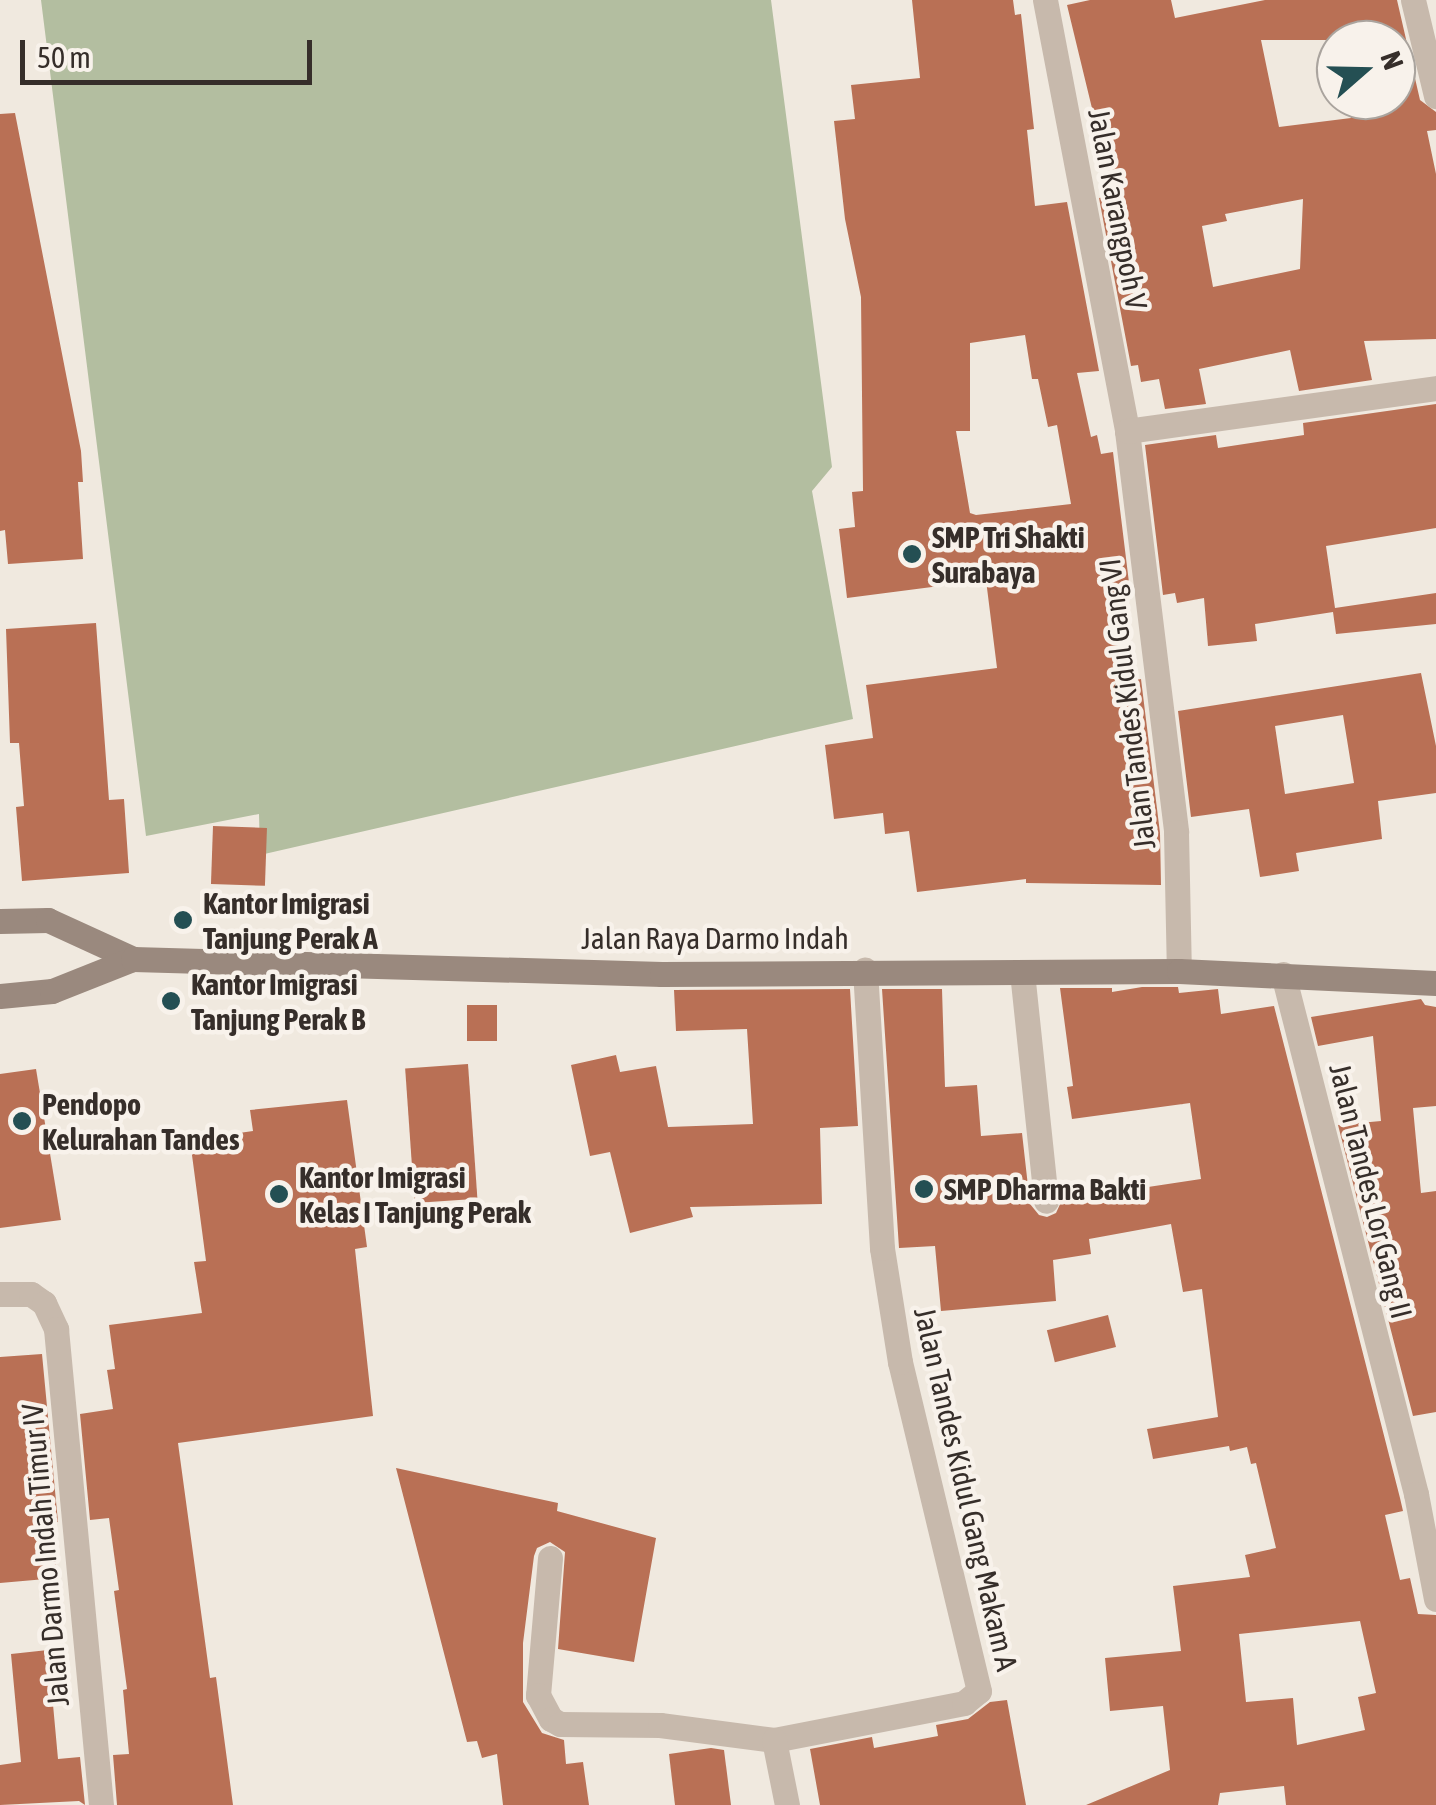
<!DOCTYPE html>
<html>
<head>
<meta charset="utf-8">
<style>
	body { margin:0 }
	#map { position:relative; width:1436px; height:1805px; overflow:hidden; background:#f0e9df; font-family:"Asap Condensed",sans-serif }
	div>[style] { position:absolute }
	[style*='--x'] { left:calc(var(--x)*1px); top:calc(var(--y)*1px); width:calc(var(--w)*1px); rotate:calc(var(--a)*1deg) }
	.green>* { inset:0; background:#b3bea0 }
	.building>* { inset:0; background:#b97055; transform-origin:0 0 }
	.street>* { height:25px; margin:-12.5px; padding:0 12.5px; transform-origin:12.5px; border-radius:12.5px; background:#c7b9ac }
	.secondary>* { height:25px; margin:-12.5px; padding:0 12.5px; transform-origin:12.5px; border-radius:12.5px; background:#9a897e }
	.dots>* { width:28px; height:28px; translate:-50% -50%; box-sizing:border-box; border:5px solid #f8f2eb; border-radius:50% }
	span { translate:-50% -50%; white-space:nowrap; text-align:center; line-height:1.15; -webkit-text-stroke:9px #f8f2eb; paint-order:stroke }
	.street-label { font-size:30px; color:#362e2a }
	.poi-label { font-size:30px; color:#362e2a; font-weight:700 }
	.left { translate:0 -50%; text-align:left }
	.north { position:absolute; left:1316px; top:20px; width:100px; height:100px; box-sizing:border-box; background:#f8f2eb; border:2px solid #aaa49e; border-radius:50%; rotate:70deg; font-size:28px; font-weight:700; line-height:40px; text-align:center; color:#362e2a }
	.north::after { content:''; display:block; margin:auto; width:35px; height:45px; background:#244f53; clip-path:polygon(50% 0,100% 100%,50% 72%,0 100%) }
	.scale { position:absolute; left:20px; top:40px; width:292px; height:45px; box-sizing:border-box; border:5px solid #362e2a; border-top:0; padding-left:12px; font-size:30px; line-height:35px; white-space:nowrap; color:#362e2a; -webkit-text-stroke:8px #f8f2eb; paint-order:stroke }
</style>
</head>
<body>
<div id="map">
	<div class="green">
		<i style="clip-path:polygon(41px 0,771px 0,832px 467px,812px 491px,853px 719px,260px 855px,259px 814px,146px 836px)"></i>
	</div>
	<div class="building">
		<i style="clip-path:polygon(evenodd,912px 0,1013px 0,1015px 15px,1021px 14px,1034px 129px,1027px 130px,1035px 206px,1067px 202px,1099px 371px,1077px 373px,1091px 437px,1097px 435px,1101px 454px,1113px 452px,1131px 599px,1113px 601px,1125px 682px,1141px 679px,1160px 833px,1161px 885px,1026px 883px,1026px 879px,917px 892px,909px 831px,885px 834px,883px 813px,834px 819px,825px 745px,873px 738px,866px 685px,997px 668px,986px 580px,847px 598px,839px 529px,855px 527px,852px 492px,863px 491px,861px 297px,845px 219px,834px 121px,855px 119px,851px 85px,920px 78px,912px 0,1025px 335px,1032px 379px,1038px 379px,1048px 427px,1057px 425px,1071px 504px,976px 515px,970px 513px,956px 431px,970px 431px,970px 343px,1025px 335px)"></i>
		<i style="clip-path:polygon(evenodd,1090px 0,1171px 0,1175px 18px,1265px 0,1397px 0,1420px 100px,1436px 112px,1436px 130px,1427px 131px,1436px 174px,1436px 339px,1364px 341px,1372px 380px,1299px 391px,1290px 350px,1199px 369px,1206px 404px,1165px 409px,1159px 379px,1141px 382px,1138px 365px,1131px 366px,1099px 198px,1110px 196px,1105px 162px,1067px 5px,1090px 0,1261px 40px,1396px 40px,1396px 100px,1345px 100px,1351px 118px,1279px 127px,1261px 40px,1090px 0,1303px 199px,1300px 269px,1213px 287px,1202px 226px,1227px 221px,1225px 214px,1303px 199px)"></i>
		<i style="clip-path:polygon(15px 113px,81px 451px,83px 482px,78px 482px,83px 559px,8px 564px,5px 530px,0 531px,0 114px)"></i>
		<i style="clip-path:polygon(1436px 404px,1436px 528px,1326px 546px,1335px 608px,1436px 593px,1436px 624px,1336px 634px,1333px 612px,1255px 624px,1257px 641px,1208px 646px,1204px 598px,1177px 603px,1175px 593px,1163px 595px,1145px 445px,1216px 435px,1218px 448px,1304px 435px,1303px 423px)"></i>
		<i style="clip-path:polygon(96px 623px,109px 800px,124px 799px,129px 873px,22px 881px,16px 807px,24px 806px,19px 743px,10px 743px,6px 629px)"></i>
		<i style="clip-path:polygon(evenodd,1421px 673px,1436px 746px,1436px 793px,1378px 801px,1382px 839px,1296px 853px,1299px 871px,1260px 877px,1249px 809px,1191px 817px,1178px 711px,1421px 673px,1343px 715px,1354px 783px,1285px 794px,1275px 726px,1343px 715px)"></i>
		<i style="left:213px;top:826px;width:54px;height:58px;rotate:2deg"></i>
		<i style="clip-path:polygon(evenodd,1142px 987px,1178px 987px,1179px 993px,1218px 989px,1221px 1014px,1274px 1006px,1400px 1498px,1403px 1511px,1385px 1515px,1400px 1580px,1410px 1578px,1418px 1614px,1436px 1615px,1436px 1805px,1286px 1805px,1284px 1786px,1220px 1793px,1218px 1805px,1086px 1805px,1170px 1770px,1163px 1706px,1110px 1711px,1105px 1658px,1181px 1651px,1173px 1586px,1250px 1577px,1245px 1555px,1276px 1548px,1256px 1463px,1251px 1464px,1247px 1447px,1230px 1451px,1229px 1446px,1153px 1459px,1147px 1429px,1218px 1417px,1202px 1289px,1183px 1292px,1171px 1224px,1089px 1239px,1091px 1254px,1053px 1260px,1056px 1301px,941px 1311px,935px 1246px,899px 1248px,882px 989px,942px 989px,945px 1087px,977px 1085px,981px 1136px,1022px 1133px,1030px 1204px,1039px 1215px,1047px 1217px,1056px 1213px,1062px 1200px,1201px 1179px,1190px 1103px,1072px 1119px,1067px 1087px,1073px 1086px,1060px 988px,1112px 988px,1112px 992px,1142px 987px,1360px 1621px,1376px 1693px,1358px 1697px,1365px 1730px,1297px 1745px,1293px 1698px,1246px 1702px,1239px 1634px,1360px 1621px)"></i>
		<i style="clip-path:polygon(850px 989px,858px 1126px,820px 1128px,822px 1204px,690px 1207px,693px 1217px,630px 1233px,610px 1152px,590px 1156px,571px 1065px,616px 1055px,620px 1072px,656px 1066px,668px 1127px,753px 1124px,747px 1029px,676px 1031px,674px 990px)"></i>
		<i style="clip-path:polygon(1421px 999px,1425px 1005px,1436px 1007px,1436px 1106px,1413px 1108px,1421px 1193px,1436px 1191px,1436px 1412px,1413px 1416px,1338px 1125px,1381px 1121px,1373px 1036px,1318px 1046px,1311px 1017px)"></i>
		<i style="left:467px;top:1005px;width:30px;height:36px"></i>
		<i style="left:468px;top:1064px;width:135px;height:63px;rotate:86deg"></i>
		<i style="clip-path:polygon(36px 1069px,61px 1220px,0 1228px,0 1074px)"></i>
		<i style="clip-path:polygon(347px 1100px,367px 1247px,355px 1249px,373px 1416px,178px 1443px,210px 1678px,216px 1677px,233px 1805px,117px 1805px,113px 1755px,129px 1754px,123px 1690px,127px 1689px,114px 1591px,119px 1590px,109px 1518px,90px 1520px,80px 1414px,113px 1409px,107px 1370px,115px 1369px,109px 1325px,202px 1313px,194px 1262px,206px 1261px,190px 1140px,253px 1131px,250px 1110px)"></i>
		<i style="left:1108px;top:1315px;width:33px;height:63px;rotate:76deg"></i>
		<i style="clip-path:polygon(42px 1354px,58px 1522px,52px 1523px,57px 1578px,0 1583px,0 1357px)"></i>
		<i style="clip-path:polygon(396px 1468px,558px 1503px,557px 1511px,656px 1538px,634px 1662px,558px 1649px,565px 1552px,550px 1542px,537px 1548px,534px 1556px,523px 1643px,523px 1702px,542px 1733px,564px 1740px,566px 1764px,583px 1762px,589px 1805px,503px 1805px,497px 1754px,482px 1758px,477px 1741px,467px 1742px)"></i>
		<i style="clip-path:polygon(48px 1650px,58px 1759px,80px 1757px,85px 1805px,79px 1801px,0 1805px,0 1765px,21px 1762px,11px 1654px)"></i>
		<i style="clip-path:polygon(1007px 1700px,1026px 1805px,820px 1805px,810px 1749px,872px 1737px,874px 1748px,938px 1736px,936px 1725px,968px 1719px,990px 1702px)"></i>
		<i style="clip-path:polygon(711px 1748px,724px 1750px,731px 1805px,675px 1805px,669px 1754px)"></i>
	</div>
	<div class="street">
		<i style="--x:1045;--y:0;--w:439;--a:79.2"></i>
		<i style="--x:1127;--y:431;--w:404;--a:83"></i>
		<i style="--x:1176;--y:832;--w:139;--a:88.8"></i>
		<i style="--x:1413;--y:0;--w:99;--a:76.5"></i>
		<i style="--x:1127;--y:431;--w:312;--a:-7.9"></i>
		<i style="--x:1022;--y:972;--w:230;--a:84"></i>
		<i style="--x:1283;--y:974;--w:537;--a:75.65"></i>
		<i style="--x:1416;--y:1494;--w:107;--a:79.2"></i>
		<i style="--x:0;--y:1294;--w:31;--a:0"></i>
		<i style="--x:31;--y:1294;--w:16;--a:35"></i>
		<i style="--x:44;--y:1303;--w:29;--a:65"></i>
		<i style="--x:56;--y:1329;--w:478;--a:84.6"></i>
		<i style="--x:550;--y:1558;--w:138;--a:95"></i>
		<i style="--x:538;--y:1695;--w:27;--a:62"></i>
		<i style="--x:551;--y:1719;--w:10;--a:29"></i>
		<i style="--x:560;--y:1724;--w:100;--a:0.6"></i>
		<i style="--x:660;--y:1725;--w:115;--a:7.5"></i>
		<i style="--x:774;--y:1740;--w:194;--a:-11"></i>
		<i style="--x:964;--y:1703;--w:19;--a:-39"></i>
		<i style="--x:979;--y:1691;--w:338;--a:-103.5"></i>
		<i style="--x:900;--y:1362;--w:115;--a:-99"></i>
		<i style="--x:882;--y:1248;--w:279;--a:-93.5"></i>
		<i style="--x:774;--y:1740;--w:66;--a:78.7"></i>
	</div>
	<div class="secondary">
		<i style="--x:0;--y:921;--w:48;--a:-1.2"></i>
		<i style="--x:48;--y:920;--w:94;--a:24.6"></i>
		<i style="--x:0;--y:996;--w:52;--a:-5.5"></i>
		<i style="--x:52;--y:991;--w:87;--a:-21.6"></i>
		<i style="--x:133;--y:959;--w:529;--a:1.62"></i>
		<i style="--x:662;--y:974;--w:517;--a:-0.33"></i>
		<i style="--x:1179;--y:971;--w:257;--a:2.7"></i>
	</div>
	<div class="dots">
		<i style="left:912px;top:554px;background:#244f53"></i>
		<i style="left:183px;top:920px;background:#244f53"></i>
		<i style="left:171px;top:1001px;background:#244f53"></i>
		<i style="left:22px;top:1121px;background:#244f53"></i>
		<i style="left:924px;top:1189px;background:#244f53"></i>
		<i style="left:279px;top:1194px;background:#244f53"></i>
	</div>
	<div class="street-label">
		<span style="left:1118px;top:209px;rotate:79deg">Jalan Karangpoh V</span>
		<span style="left:1127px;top:704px;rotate:-97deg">Jalan Tandes Kidul Gang VI</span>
		<span style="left:715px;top:938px">Jalan Raya Darmo Indah</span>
		<span style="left:1371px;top:1191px;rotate:76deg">Jalan Tandes Lor Gang II</span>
		<span style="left:966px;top:1489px;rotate:77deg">Jalan Tandes Kidul Gang Makam A</span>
		<span style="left:45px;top:1555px;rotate:-95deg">Jalan Darmo Indah Timur IV</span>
	</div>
	<div class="poi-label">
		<span class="left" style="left:932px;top:554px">SMP Tri Shakti<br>Surabaya</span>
		<span class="left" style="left:203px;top:920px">Kantor Imigrasi<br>Tanjung Perak A</span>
		<span class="left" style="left:191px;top:1001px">Kantor Imigrasi<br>Tanjung Perak B</span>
		<span class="left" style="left:42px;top:1121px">Pendopo<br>Kelurahan Tandes</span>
		<span class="left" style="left:299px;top:1194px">Kantor Imigrasi<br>Kelas I Tanjung Perak</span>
		<span class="left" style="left:944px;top:1189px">SMP Dharma Bakti</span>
	</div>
	<div class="north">N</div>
	<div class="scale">50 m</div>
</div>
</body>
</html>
